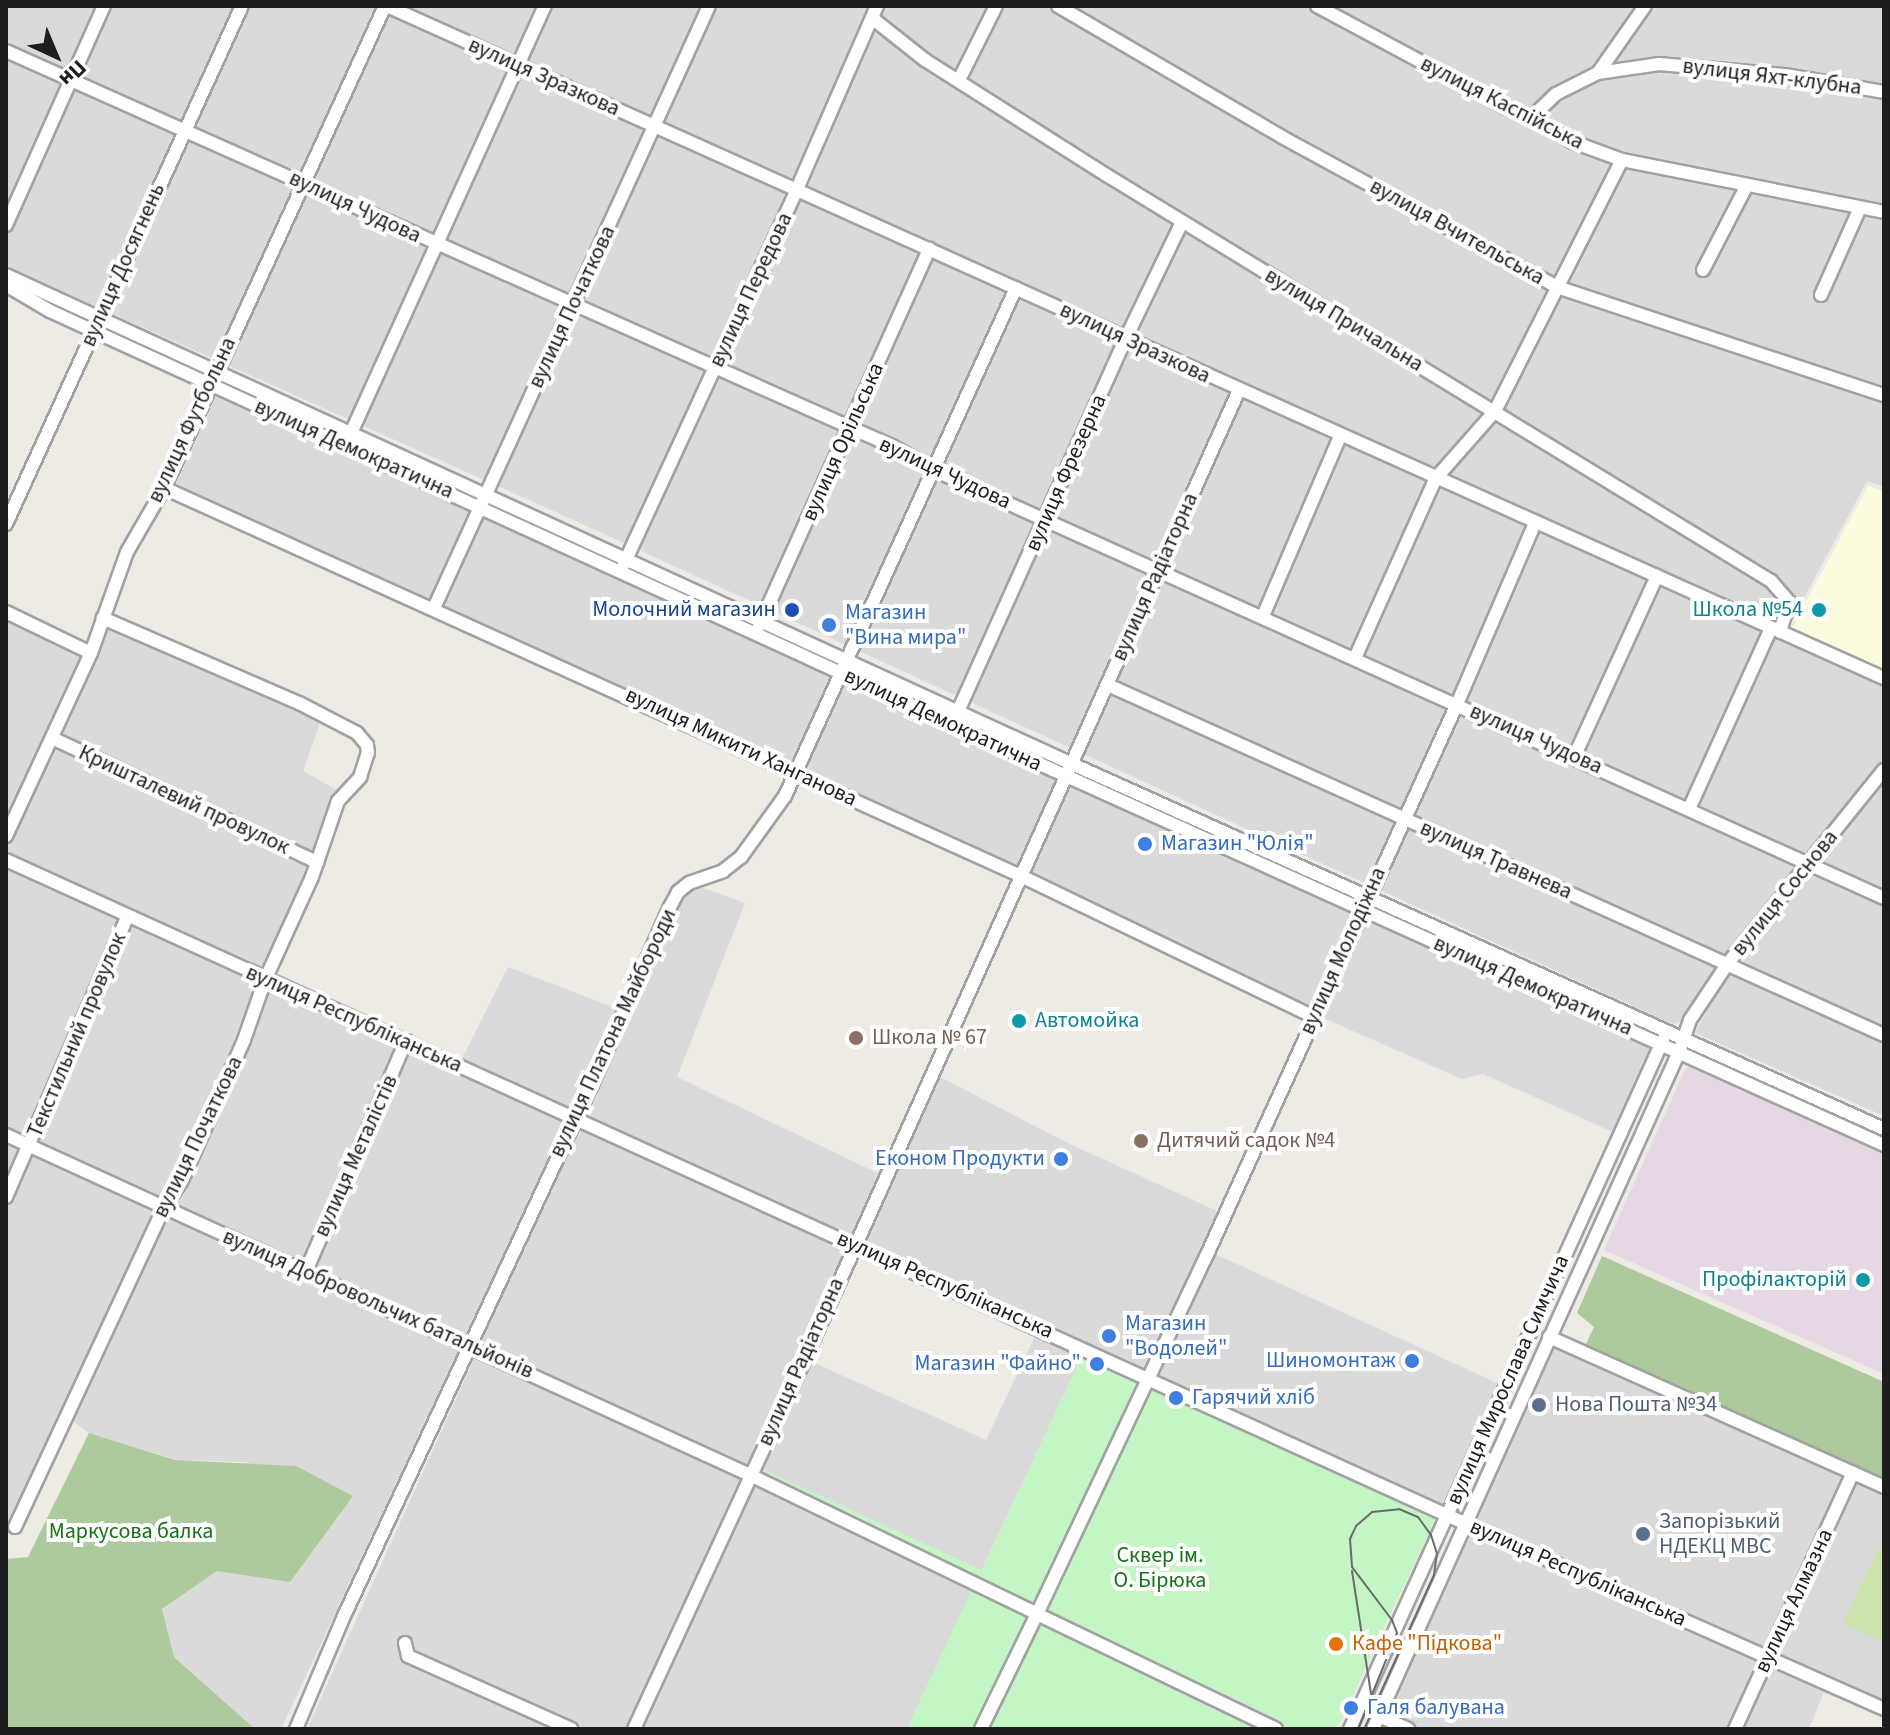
<!DOCTYPE html>
<html>
<head>
<meta charset="utf-8">
<style>
	body { margin:0 }
	#map { position:relative; width:1890px; height:1735px; overflow:hidden; background:#eeeae4; font-family:"Source Sans 3",sans-serif }
	div>[style] { position:absolute }
	[style*='--x'] { left:calc(var(--x)*1px); top:calc(var(--y)*1px); width:calc(var(--w)*1px); rotate:calc(var(--a)*1deg) }
	.residential>* { inset:0; background:#dbdadb }
	.industrial>* { inset:0; background:#e6d7e5 }
	.education>* { inset:0; background:#fcfadf }
	.grass>* { inset:0; background:#cde4ae }
	.forest>* { inset:0; background:#adca9c }
	.park>* { inset:0; background:#c4f5c5 }
	.roads { filter:drop-shadow(2px 0 #a1a1a1) drop-shadow(-2px 0 #a1a1a1) drop-shadow(0 2px #a1a1a1) drop-shadow(0 -2px #a1a1a1) }
	.minor>* { height:12px; margin:-6px; padding:0 6px; transform-origin:6px; border-radius:6px; background:#fff }
	.tram>* { height:2px; margin:-1px; padding:0 1px; transform-origin:1px; border-radius:1px; background:#6b6b6b }
	.dots>* { width:22px; height:22px; translate:-50% -50%; box-sizing:border-box; border:4px solid #fff; border-radius:50% }
	span { translate:-50% -50%; white-space:nowrap; text-align:center; line-height:1.15; -webkit-text-stroke:8px #fff; paint-order:stroke }
	.street-label { font-size:22px; color:#1d1d1d }
	.transit-label { font-size:22px; color:#164399 }
	.right { translate:-100% -50%; text-align:right }
	.culture-label { font-size:22px; color:#0d838f }
	.left { translate:0 -50%; text-align:left }
	.shop-label { font-size:22px; color:#366cbe }
	.education-label { font-size:22px; color:#785e54 }
	.service-label { font-size:22px; color:#4e5e75 }
	.park-label { font-size:22px; color:#147315 }
	.food-label { font-size:22px; color:#c56008 }
	.frame { position:absolute; inset:0; border:8px solid #1d1d1d; pointer-events:none }
	.north { position:absolute; left:16px; top:16px; width:80px; height:80px; -webkit-text-stroke:6px #fff; paint-order:stroke; rotate:136deg; font-size:22px; font-weight:700; line-height:32px; text-align:center; color:#1d1d1d }
	.north::after { content:''; display:block; margin:auto; width:28px; height:36px; background:#1d1d1d; clip-path:polygon(50% 0,100% 100%,50% 72%,0 100%) }
</style>
</head>
<body>
<div id="map">
	<div class="residential">
		<i style="clip-path:polygon(6px 6px,1884px 6px,1884px 487px,1867px 481px,1782px 639px,1884px 685px,1884px 758px,1727px 958px,1687px 1019px,1672px 1024px,578px 522px,6px 266px)"></i>
		<i style="clip-path:polygon(215px 392px,1656px 1047px,1615px 1133px,1483px 1074px,1462px 1079px,1319px 1016px,172px 485px)"></i>
		<i style="clip-path:polygon(6px 617px,92px 658px,107px 623px,321px 720px,303px 771px,339px 791px,260px 985px,176px 1177px,6px 1531px)"></i>
		<i style="clip-path:polygon(1884px 773px,1884px 1116px,1695px 1033px,1729px 969px)"></i>
		<i style="clip-path:polygon(695px 885px,745px 903px,677px 1077px,890px 1179px,938px 1076px,1072px 1145px,1217px 1211px,1202px 1248px,1497px 1383px,1445px 1508px,584px 1116px,681px 895px)"></i>
		<i style="clip-path:polygon(508px 967px,618px 1009px,281px 1729px,255px 1729px,174px 1657px,162px 1609px,217px 1571px,248px 1462px,177px 1460px,89px 1433px,71px 1420px,165px 1214px,179px 1198px,270px 987px,456px 1071px)"></i>
		<i style="clip-path:polygon(579px 1126px,849px 1246px,801px 1357px,986px 1440px,1036px 1334px,1082px 1356px,907px 1729px,307px 1729px)"></i>
		<i style="clip-path:polygon(1552px 1342px,1847px 1475px,1729px 1729px,1421px 1729px,1386px 1714px)"></i>
		<i style="clip-path:polygon(1856px 1478px,1884px 1490px,1884px 1704px,1829px 1679px,1809px 1729px,1742px 1729px)"></i>
	</div>
	<div class="industrial">
		<i style="clip-path:polygon(1687px 1065px,1884px 1153px,1884px 1374px,1604px 1250px)"></i>
	</div>
	<div class="education">
		<i style="clip-path:polygon(1868px 486px,1884px 491px,1884px 673px,1790px 632px)"></i>
	</div>
	<div class="grass">
		<i style="clip-path:polygon(1879px 1547px,1884px 1549px,1884px 1643px,1843px 1623px)"></i>
	</div>
	<div class="forest">
		<i style="clip-path:polygon(1602px 1256px,1884px 1382px,1884px 1480px,1585px 1346px,1594px 1327px,1577px 1313px)"></i>
		<i style="clip-path:polygon(89px 1433px,175px 1460px,296px 1466px,353px 1496px,290px 1582px,217px 1571px,162px 1609px,174px 1657px,255px 1729px,6px 1729px,6px 1559px,28px 1557px)"></i>
	</div>
	<div class="park">
		<i style="clip-path:polygon(1082px 1356px,1435px 1519px,1337px 1729px,907px 1729px,973px 1587px,754px 1486px,762px 1469px,982px 1570px)"></i>
	</div>
	<div class="roads">
		<div class="minor">
			<i style="--x:387;--y:6;--w:1641;--a:24.18"></i>
			<i style="--x:1058;--y:6;--w:259;--a:30.3"></i>
			<i style="--x:1282;--y:137;--w:313;--a:28.6"></i>
			<i style="--x:1557;--y:287;--w:344;--a:18.3"></i>
			<i style="--x:1317;--y:6;--w:213;--a:28.2"></i>
			<i style="--x:1505;--y:107;--w:29;--a:20"></i>
			<i style="--x:1532;--y:117;--w:48;--a:31.4"></i>
			<i style="--x:1573;--y:142;--w:52;--a:20.2"></i>
			<i style="--x:1622;--y:160;--w:267;--a:11.2"></i>
			<i style="--x:872;--y:18;--w:68;--a:38.4"></i>
			<i style="--x:925;--y:60;--w:217;--a:32.4"></i>
			<i style="--x:1108;--y:176;--w:777;--a:31.42"></i>
			<i style="--x:1771;--y:581;--w:28;--a:49"></i>
			<i style="--x:1789;--y:602;--w:31;--a:107"></i>
			<i style="--x:6;--y:51;--w:970;--a:24.03"></i>
			<i style="--x:892;--y:446;--w:48;--a:29.7"></i>
			<i style="--x:934;--y:470;--w:1042;--a:24.25"></i>
			<i style="--x:1598;--y:73;--w:82;--a:-55"></i>
			<i style="--x:959;--y:80;--w:83;--a:-63.4"></i>
			<i style="--x:1532;--y:117;--w:33;--a:-44"></i>
			<i style="--x:1556;--y:94;--w:47;--a:-26.6"></i>
			<i style="--x:1598;--y:73;--w:62;--a:-8.4"></i>
			<i style="--x:1659;--y:64;--w:126;--a:5"></i>
			<i style="--x:1785;--y:75;--w:100;--a:9.7"></i>
			<i style="--x:6;--y:225;--w:240;--a:-65.9"></i>
			<i style="--x:1703;--y:270;--w:96;--a:-62.6"></i>
			<i style="--x:6;--y:275;--w:1161;--a:24.64"></i>
			<i style="--x:1061;--y:759;--w:902;--a:24.21"></i>
			<i style="--x:6;--y:285;--w:51;--a:30.6"></i>
			<i style="--x:50;--y:311;--w:1103;--a:24.59"></i>
			<i style="--x:1053;--y:770;--w:912;--a:24.29"></i>
			<i style="--x:1821;--y:295;--w:95;--a:-65.9"></i>
			<i style="--x:351;--y:433;--w:469;--a:-65.6"></i>
			<i style="--x:164;--y:488;--w:941;--a:24.36"></i>
			<i style="--x:1021;--y:876;--w:325;--a:25.7"></i>
			<i style="--x:6;--y:524;--w:569;--a:-65.51"></i>
			<i style="--x:624;--y:564;--w:413;--a:-65.2"></i>
			<i style="--x:797;--y:189;--w:200;--a:-66.4"></i>
			<i style="--x:434;--y:608;--w:662;--a:-65.45"></i>
			<i style="--x:6;--y:612;--w:94;--a:25.8"></i>
			<i style="--x:1263;--y:616;--w:196;--a:-66.8"></i>
			<i style="--x:759;--y:626;--w:414;--a:-65.7"></i>
			<i style="--x:1355;--y:658;--w:197;--a:-65.8"></i>
			<i style="--x:1436;--y:478;--w:89;--a:-48.6"></i>
			<i style="--x:1495;--y:411;--w:281;--a:-63.2"></i>
			<i style="--x:1108;--y:685;--w:851;--a:24.28"></i>
			<i style="--x:955;--y:718;--w:417;--a:-65.8"></i>
			<i style="--x:1126;--y:338;--w:129;--a:-64.2"></i>
			<i style="--x:52;--y:738;--w:293;--a:25.1"></i>
			<i style="--x:1575;--y:755;--w:197;--a:-65.4"></i>
			<i style="--x:1689;--y:809;--w:199;--a:-65.6"></i>
			<i style="--x:6;--y:836;--w:202;--a:-65.1"></i>
			<i style="--x:91;--y:653;--w:107;--a:-70.4"></i>
			<i style="--x:127;--y:552;--w:74;--a:-60"></i>
			<i style="--x:164;--y:488;--w:530;--a:-65.37"></i>
			<i style="--x:6;--y:860;--w:1597;--a:24.45"></i>
			<i style="--x:1460;--y:1521;--w:464;--a:23.9"></i>
			<i style="--x:6;--y:1135;--w:818;--a:24.56"></i>
			<i style="--x:750;--y:1475;--w:319;--a:25.8"></i>
			<i style="--x:1037;--y:1614;--w:128;--a:116"></i>
			<i style="--x:6;--y:1197;--w:304;--a:-66.6"></i>
			<i style="--x:306;--y:1271;--w:251;--a:-66.5"></i>
			<i style="--x:1549;--y:1337;--w:367;--a:24.1"></i>
			<i style="--x:15;--y:1527;--w:353;--a:-65"></i>
			<i style="--x:164;--y:1207;--w:32;--a:-56"></i>
			<i style="--x:182;--y:1180;--w:153;--a:-66.1"></i>
			<i style="--x:244;--y:1040;--w:64;--a:-70.7"></i>
			<i style="--x:265;--y:980;--w:113;--a:-65.5"></i>
			<i style="--x:312;--y:877;--w:80;--a:-71.1"></i>
			<i style="--x:338;--y:801;--w:33;--a:-47"></i>
			<i style="--x:360;--y:777;--w:25;--a:-72"></i>
			<i style="--x:368;--y:753;--w:8;--a:-97"></i>
			<i style="--x:367;--y:745;--w:16;--a:-130"></i>
			<i style="--x:357;--y:733;--w:65;--a:-152.7"></i>
			<i style="--x:299;--y:703;--w:214;--a:-156.6"></i>
			<i style="--x:405;--y:1643;--w:13;--a:77"></i>
			<i style="--x:408;--y:1656;--w:179;--a:24.1"></i>
			<i style="--x:1379;--y:1716;--w:32;--a:24"></i>
			<i style="--x:296;--y:1729;--w:123;--a:-67"></i>
			<i style="--x:344;--y:1616;--w:589;--a:-65"></i>
			<i style="--x:593;--y:1082;--w:191;--a:-66.3"></i>
			<i style="--x:670;--y:907;--w:17;--a:-62"></i>
			<i style="--x:678;--y:892;--w:14;--a:-39"></i>
			<i style="--x:689;--y:883;--w:36;--a:-19"></i>
			<i style="--x:723;--y:871;--w:23;--a:-38"></i>
			<i style="--x:741;--y:857;--w:75;--a:-54.2"></i>
			<i style="--x:785;--y:796;--w:558;--a:-65.55"></i>
			<i style="--x:634;--y:1729;--w:403;--a:-65.2"></i>
			<i style="--x:803;--y:1363;--w:1066;--a:-65.86"></i>
			<i style="--x:1276;--y:1729;--w:265;--a:-154.3"></i>
			<i style="--x:1037;--y:1614;--w:393;--a:-64.7"></i>
			<i style="--x:1205;--y:1259;--w:610;--a:-65.58"></i>
			<i style="--x:1457;--y:704;--w:197;--a:-66.7"></i>
			<i style="--x:1350;--y:1729;--w:757;--a:-65.57"></i>
			<i style="--x:1373;--y:1729;--w:743;--a:-65.68"></i>
			<i style="--x:1679;--y:1052;--w:34;--a:-71"></i>
			<i style="--x:1690;--y:1020;--w:69;--a:-56.3"></i>
			<i style="--x:1728;--y:963;--w:248;--a:-51.1"></i>
			<i style="--x:1735;--y:1729;--w:282;--a:-65.3"></i>
		</div>
	</div>
	<div class="tram">
		<i style="--x:1352;--y:1571;--w:124;--a:81.2"></i>
		<i style="--x:1358;--y:1729;--w:104;--a:-67.9"></i>
		<i style="--x:1397;--y:1633;--w:14;--a:-111"></i>
		<i style="--x:1392;--y:1620;--w:66;--a:-127"></i>
		<i style="--x:1352;--y:1567;--w:28;--a:-94"></i>
		<i style="--x:1350;--y:1539;--w:14;--a:-65"></i>
		<i style="--x:1356;--y:1526;--w:21;--a:-41"></i>
		<i style="--x:1372;--y:1512;--w:27;--a:-6"></i>
		<i style="--x:1399;--y:1509;--w:21;--a:23"></i>
		<i style="--x:1418;--y:1517;--w:22;--a:54"></i>
		<i style="--x:1431;--y:1535;--w:19;--a:72"></i>
		<i style="--x:1437;--y:1553;--w:22;--a:98"></i>
		<i style="--x:1434;--y:1575;--w:169;--a:114.4"></i>
	</div>
	<div class="dots">
		<i style="left:792px;top:610px;background:#1a4fb4"></i>
		<i style="left:1819px;top:610px;background:#0f9aa8"></i>
		<i style="left:829px;top:625px;background:#3f7fe0"></i>
		<i style="left:1145px;top:844px;background:#3f7fe0"></i>
		<i style="left:1019px;top:1021px;background:#0f9aa8"></i>
		<i style="left:856px;top:1038px;background:#8d6e63"></i>
		<i style="left:1141px;top:1141px;background:#8d6e63"></i>
		<i style="left:1061px;top:1159px;background:#3f7fe0"></i>
		<i style="left:1863px;top:1280px;background:#0f9aa8"></i>
		<i style="left:1109px;top:1336px;background:#3f7fe0"></i>
		<i style="left:1412px;top:1361px;background:#3f7fe0"></i>
		<i style="left:1097px;top:1364px;background:#3f7fe0"></i>
		<i style="left:1176px;top:1398px;background:#3f7fe0"></i>
		<i style="left:1539px;top:1405px;background:#5c6f8a"></i>
		<i style="left:1643px;top:1534px;background:#5c6f8a"></i>
		<i style="left:1336px;top:1644px;background:#e8710a"></i>
		<i style="left:1351px;top:1708px;background:#3f7fe0"></i>
	</div>
	<div class="street-label">
		<span style="left:544px;top:77px;rotate:24deg">вулиця Зразкова</span>
		<span style="left:1772px;top:77px;rotate:7deg">вулиця Яхт-клубна</span>
		<span style="left:1502px;top:103px;rotate:27deg">вулиця Каспійська</span>
		<span style="left:355px;top:207px;rotate:25deg">вулиця Чудова</span>
		<span style="left:1457px;top:232px;rotate:29deg">вулиця Вчительська</span>
		<span style="left:123px;top:265px;rotate:-66deg">вулиця Досягнень</span>
		<span style="left:751px;top:290px;rotate:-65deg">вулиця Передова</span>
		<span style="left:572px;top:307px;rotate:-65deg">вулиця Початкова</span>
		<span style="left:1344px;top:320px;rotate:31deg">вулиця Причальна</span>
		<span style="left:1135px;top:343px;rotate:25deg">вулиця Зразкова</span>
		<span style="left:192px;top:420px;rotate:-65deg">вулиця Футбольна</span>
		<span style="left:843px;top:442px;rotate:-66deg">вулиця Орільська</span>
		<span style="left:354px;top:449px;rotate:24deg">вулиця Демократична</span>
		<span style="left:945px;top:473px;rotate:25deg">вулиця Чудова</span>
		<span style="left:1066px;top:473px;rotate:-66deg">вулиця Фрезерна</span>
		<span style="left:1155px;top:577px;rotate:-66deg">вулиця Радіаторна</span>
		<span style="left:943px;top:720px;rotate:25deg">вулиця Демократична</span>
		<span style="left:1536px;top:739px;rotate:24deg">вулиця Чудова</span>
		<span style="left:741px;top:747px;rotate:25deg">вулиця Микити Ханганова</span>
		<span style="left:184px;top:800px;rotate:25deg">Кришталевий провулок</span>
		<span style="left:1496px;top:860px;rotate:24deg">вулиця Травнева</span>
		<span style="left:1785px;top:893px;rotate:-51deg">вулиця Соснова</span>
		<span style="left:1343px;top:951px;rotate:-66deg">вулиця Молодіжна</span>
		<span style="left:1533px;top:986px;rotate:24deg">вулиця Демократична</span>
		<span style="left:354px;top:1019px;rotate:24deg">вулиця Республіканська</span>
		<span style="left:613px;top:1033px;rotate:-65deg">вулиця Платона Майбороди</span>
		<span style="left:77px;top:1035px;rotate:-67deg">Текстильний провулок</span>
		<span style="left:198px;top:1137px;rotate:-64deg">вулиця Початкова</span>
		<span style="left:356px;top:1156px;rotate:-66deg">вулиця Металістів</span>
		<span style="left:945px;top:1285px;rotate:24deg">вулиця Республіканська</span>
		<span style="left:378px;top:1304px;rotate:24deg">вулиця Добровольчих батальйонів</span>
		<span style="left:801px;top:1362px;rotate:-66deg">вулиця Радіаторна</span>
		<span style="left:1508px;top:1380px;rotate:-66deg">вулиця Мирослава Симчича</span>
		<span style="left:1578px;top:1573px;rotate:24deg">вулиця Республіканська</span>
		<span style="left:1794px;top:1601px;rotate:-65deg">вулиця Алмазна</span>
	</div>
	<div class="transit-label">
		<span class="right" style="left:776px;top:610px">Молочний магазин</span>
	</div>
	<div class="culture-label">
		<span class="right" style="left:1803px;top:610px">Школа №54</span>
		<span class="left" style="left:1035px;top:1021px">Автомойка</span>
		<span class="right" style="left:1847px;top:1280px">Профілакторій</span>
	</div>
	<div class="shop-label">
		<span class="left" style="left:845px;top:625px">Магазин<br>"Вина мира"</span>
		<span class="left" style="left:1161px;top:844px">Магазин "Юлія"</span>
		<span class="right" style="left:1045px;top:1159px">Економ Продукти</span>
		<span class="left" style="left:1125px;top:1336px">Магазин<br>"Водолей"</span>
		<span class="right" style="left:1396px;top:1361px">Шиномонтаж</span>
		<span class="right" style="left:1081px;top:1364px">Магазин "Файно"</span>
		<span class="left" style="left:1192px;top:1398px">Гарячий хліб</span>
		<span class="left" style="left:1367px;top:1708px">Галя балувана</span>
	</div>
	<div class="education-label">
		<span class="left" style="left:872px;top:1038px">Школа № 67</span>
		<span class="left" style="left:1157px;top:1141px">Дитячий садок №4</span>
	</div>
	<div class="service-label">
		<span class="left" style="left:1555px;top:1405px">Нова Пошта №34</span>
		<span class="left" style="left:1659px;top:1534px">Запорізький<br>НДЕКЦ МВС</span>
	</div>
	<div class="park-label">
		<span style="left:131px;top:1532px">Маркусова балка</span>
		<span style="left:1160px;top:1568px">Сквер ім.<br>О. Бірюка</span>
	</div>
	<div class="food-label">
		<span class="left" style="left:1352px;top:1644px">Кафе "Підкова"</span>
	</div>
	<div class="frame"></div>
	<div class="north">Пн</div>
</div>
</body>
</html>
